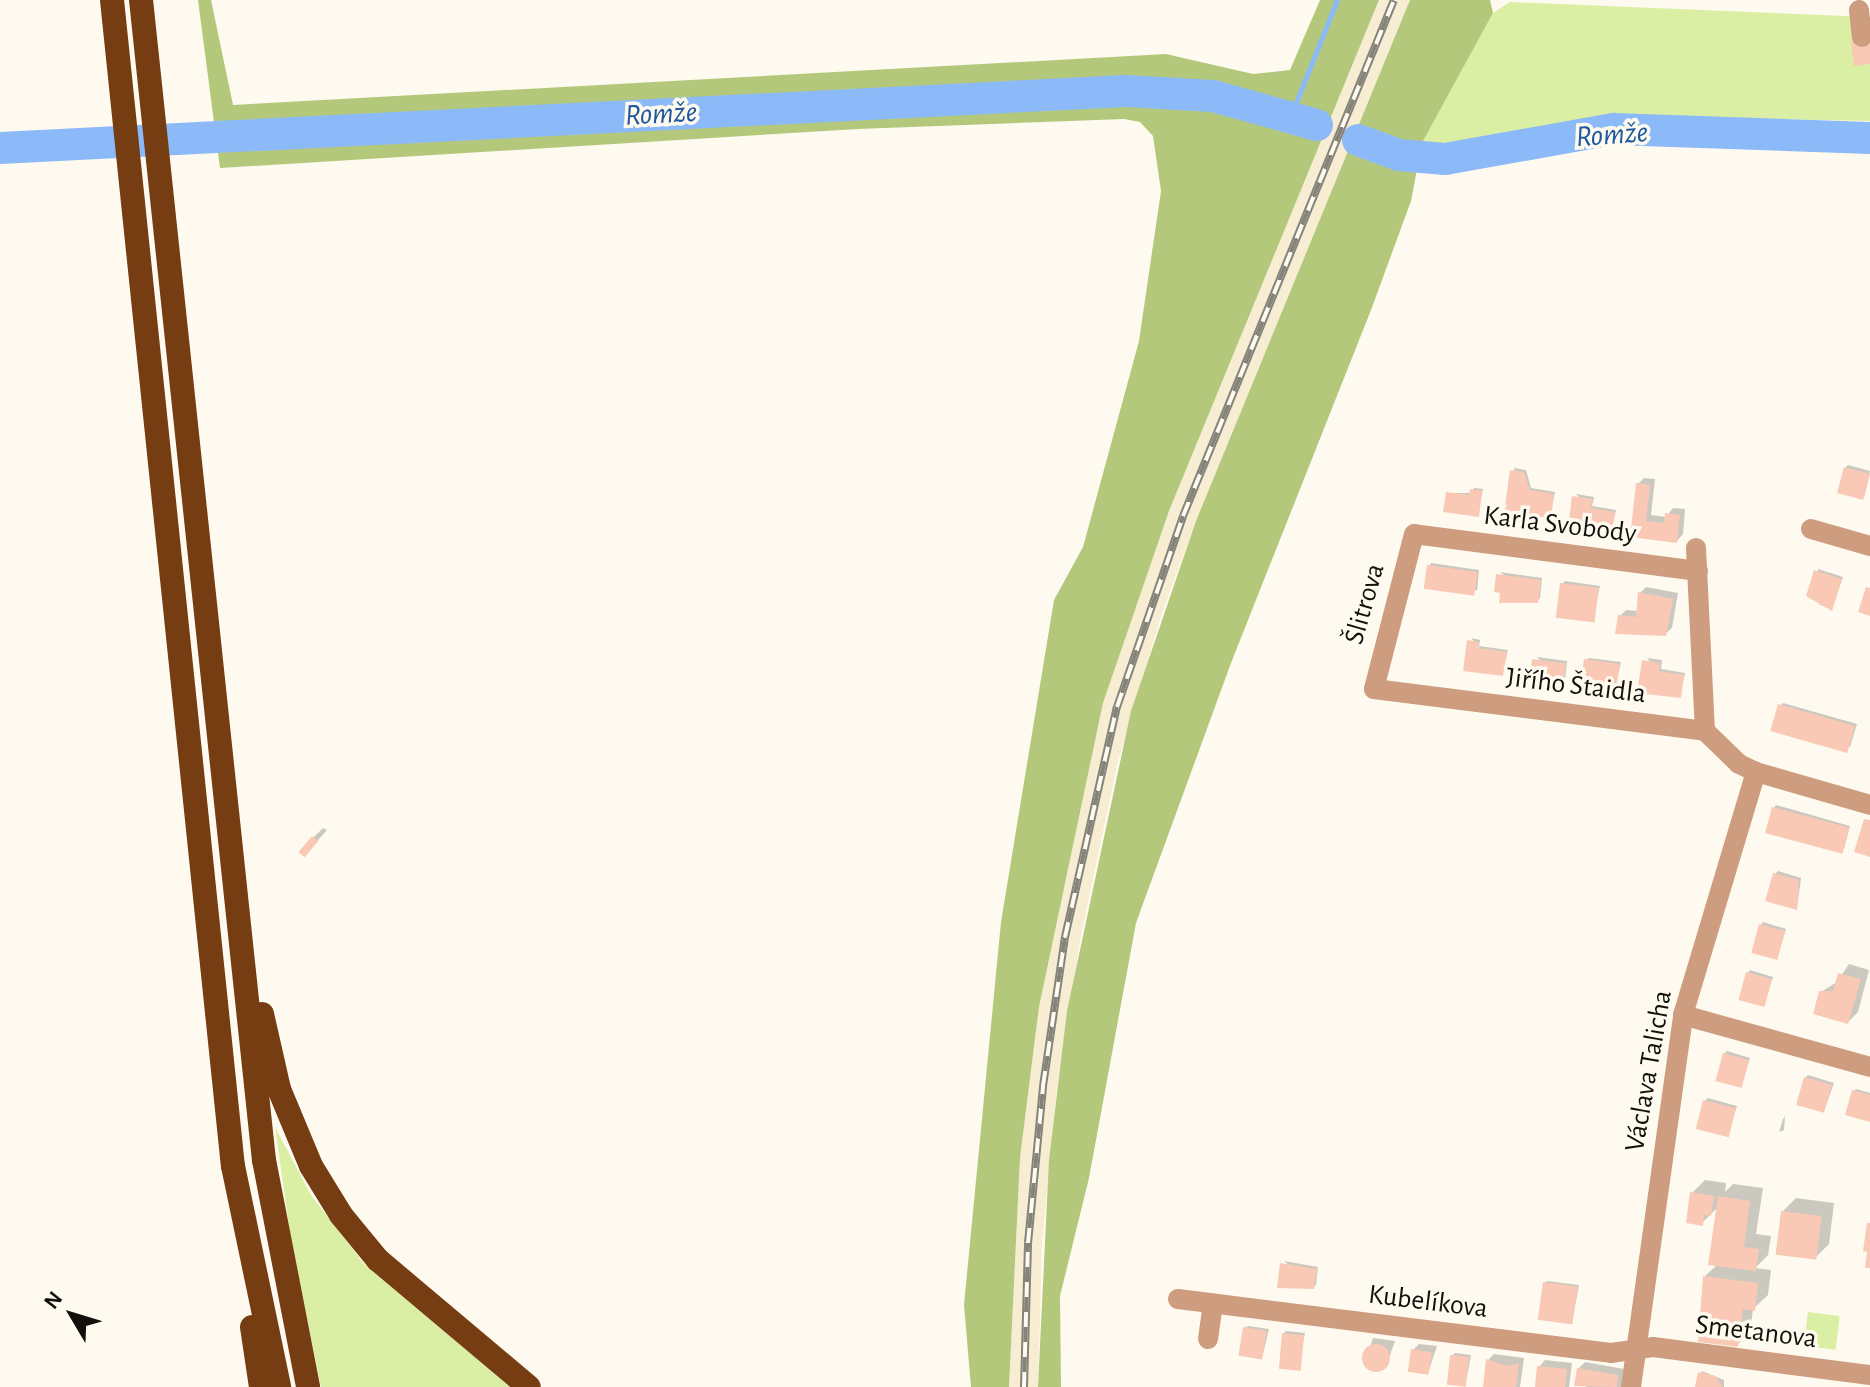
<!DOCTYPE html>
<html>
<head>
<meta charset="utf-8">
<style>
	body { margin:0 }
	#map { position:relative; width:1870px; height:1387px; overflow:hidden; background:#fefaef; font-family:"Alegreya Sans",sans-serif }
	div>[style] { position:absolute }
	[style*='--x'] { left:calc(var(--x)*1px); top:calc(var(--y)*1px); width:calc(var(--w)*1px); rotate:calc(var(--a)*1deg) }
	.built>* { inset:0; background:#f6edd3 }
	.green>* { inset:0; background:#dbefa4; transform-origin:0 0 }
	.forest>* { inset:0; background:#b4c87c }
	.shadow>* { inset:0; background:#0003 }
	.stream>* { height:5px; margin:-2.5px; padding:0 2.5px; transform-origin:2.5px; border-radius:2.5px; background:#8cbaf8 }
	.river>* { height:32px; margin:-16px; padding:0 16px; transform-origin:16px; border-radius:16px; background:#8cbaf8 }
	.building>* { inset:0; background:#fac9b6; transform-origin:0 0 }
	.round { border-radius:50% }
	.minor>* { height:20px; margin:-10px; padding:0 10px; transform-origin:10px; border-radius:10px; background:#ce9c7e }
	.highway>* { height:24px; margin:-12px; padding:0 12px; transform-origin:12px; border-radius:12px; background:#763c12 }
	.rail>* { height:8px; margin-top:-4px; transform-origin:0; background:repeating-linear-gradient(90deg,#fefaef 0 15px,#86837a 0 30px); box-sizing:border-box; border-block:2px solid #86837a }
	span { translate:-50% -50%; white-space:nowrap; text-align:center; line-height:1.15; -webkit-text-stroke:7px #fefaef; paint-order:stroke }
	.street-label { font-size:28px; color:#12100a }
	.water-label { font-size:30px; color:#1d57a0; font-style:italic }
	.north { position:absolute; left:32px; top:1275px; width:80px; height:80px; -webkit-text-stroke:6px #fefaef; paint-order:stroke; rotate:308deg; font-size:22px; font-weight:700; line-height:32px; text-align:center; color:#12100a }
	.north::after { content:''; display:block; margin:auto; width:28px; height:36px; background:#12100a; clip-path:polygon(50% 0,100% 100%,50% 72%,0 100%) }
</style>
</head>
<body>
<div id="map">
	<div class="built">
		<i style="clip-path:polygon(1379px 0,1410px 0,1196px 521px,1161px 616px,1117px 765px,1080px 940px,1057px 1088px,1042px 1244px,1038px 1387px,1009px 1387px,1020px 1158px,1039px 1007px,1103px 703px,1169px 511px)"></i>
	</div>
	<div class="green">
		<i style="clip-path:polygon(1510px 2px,1870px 17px,1870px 121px,1605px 115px,1454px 144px,1422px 143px,1493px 13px)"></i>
		<i style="clip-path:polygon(275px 1127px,311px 1195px,364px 1264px,510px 1387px,321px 1387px,292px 1246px)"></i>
		<i style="left:1808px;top:1312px;width:32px;height:34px;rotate:7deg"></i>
	</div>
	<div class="forest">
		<i style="clip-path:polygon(198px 0,211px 0,233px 105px,1166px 54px,1253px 74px,1290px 70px,1320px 0,1379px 0,1169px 511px,1103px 703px,1039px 1007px,1020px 1158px,1009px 1387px,971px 1387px,964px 1305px,1001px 922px,1054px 600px,1083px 547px,1139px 341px,1161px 191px,1153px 136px,1140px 122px,1124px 119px,858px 129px,220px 168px)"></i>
		<i style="clip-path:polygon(1410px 0,1490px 0,1493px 13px,1422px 143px,1411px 201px,1371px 310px,1231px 663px,1136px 923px,1089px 1178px,1060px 1296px,1061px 1387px,1038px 1387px,1049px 1160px,1067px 1011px,1131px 711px,1196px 521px)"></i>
	</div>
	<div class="shadow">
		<i style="clip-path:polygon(1848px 465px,1870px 471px,1864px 498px,1845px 468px)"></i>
		<i style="clip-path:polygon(1514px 468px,1526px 470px,1531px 488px,1555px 492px,1550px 516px,1524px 513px,1520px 520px)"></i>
		<i style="clip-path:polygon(1644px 478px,1655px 479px,1651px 515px,1666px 517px,1673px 508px,1685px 509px,1683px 534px,1677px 541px,1632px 535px,1638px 484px)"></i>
		<i style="clip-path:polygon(1474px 488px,1483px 489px,1478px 515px,1448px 493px,1471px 493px)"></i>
		<i style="clip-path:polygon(1576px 494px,1594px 497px,1592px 506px,1616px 510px,1611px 532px)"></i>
		<i style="clip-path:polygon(1431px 563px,1479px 570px,1477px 591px,1429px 566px)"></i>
		<i style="clip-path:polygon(1818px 569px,1843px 577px,1832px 608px,1820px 605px)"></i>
		<i style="clip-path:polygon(1500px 572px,1542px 578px,1540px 598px,1537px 601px)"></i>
		<i style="clip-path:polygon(1565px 581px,1600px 586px,1593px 621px,1562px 584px)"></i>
		<i style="clip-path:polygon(1646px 587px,1678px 593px,1672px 628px,1665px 634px,1620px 616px,1626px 610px,1639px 611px,1640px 593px)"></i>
		<i style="clip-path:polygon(1471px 638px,1480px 640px,1479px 646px,1508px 650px,1502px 674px)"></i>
		<i style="clip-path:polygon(1537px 657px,1567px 661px,1565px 680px,1562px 682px)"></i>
		<i style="clip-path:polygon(1589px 658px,1621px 662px,1615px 689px,1586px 660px)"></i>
		<i style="clip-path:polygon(1647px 658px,1662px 660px,1661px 669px,1685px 673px,1680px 696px)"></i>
		<i style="clip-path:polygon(1783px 703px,1857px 724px,1850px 747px,1780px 706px)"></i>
		<i style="clip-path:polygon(1776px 805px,1850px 826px,1844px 849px,1774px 808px)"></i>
		<i style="clip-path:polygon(323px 828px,327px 830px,305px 855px,313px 838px)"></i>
		<i style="clip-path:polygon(1778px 871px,1801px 878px,1797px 908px,1775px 874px)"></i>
		<i style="clip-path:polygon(1763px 922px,1786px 929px,1777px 957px,1761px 925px)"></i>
		<i style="clip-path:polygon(1849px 964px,1869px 970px,1858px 1012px,1848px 1022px,1821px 992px,1837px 982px)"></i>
		<i style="clip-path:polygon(1750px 970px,1773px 977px,1763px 1006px,1748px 973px)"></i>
		<i style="clip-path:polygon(1727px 1051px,1750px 1058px,1741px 1086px,1724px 1054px)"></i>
		<i style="clip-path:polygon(1808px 1075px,1834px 1083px,1824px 1111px,1805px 1078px)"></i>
		<i style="clip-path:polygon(1856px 1089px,1870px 1093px,1870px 1120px,1854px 1091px)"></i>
		<i style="clip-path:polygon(1708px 1098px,1737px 1106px,1727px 1135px,1705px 1101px)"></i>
		<i style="clip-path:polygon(1785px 1116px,1784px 1130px,1779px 1132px,1783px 1119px)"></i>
		<i style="clip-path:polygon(1705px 1180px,1726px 1183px,1725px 1192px,1733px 1184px,1763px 1188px,1756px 1234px,1771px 1236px,1768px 1255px,1755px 1268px,1771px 1270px,1768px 1295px,1753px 1309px,1750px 1332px,1737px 1345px,1705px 1276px,1718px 1264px,1718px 1207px,1702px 1223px,1692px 1193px)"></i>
		<i style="clip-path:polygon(1796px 1198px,1834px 1203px,1829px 1244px,1815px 1258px,1783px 1211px)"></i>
		<i style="clip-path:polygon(1284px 1261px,1318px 1267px,1316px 1285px,1314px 1287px)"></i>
		<i style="clip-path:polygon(1547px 1281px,1579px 1285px,1572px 1322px,1545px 1283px)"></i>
		<i style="clip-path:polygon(1248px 1326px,1269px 1329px,1262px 1358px,1245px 1328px)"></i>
		<i style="clip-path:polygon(1286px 1331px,1305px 1333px,1298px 1370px,1284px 1333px)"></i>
		<i style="clip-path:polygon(1373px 1338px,1395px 1341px,1385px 1369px,1364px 1366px)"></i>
		<i style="clip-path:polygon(1419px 1344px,1437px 1346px,1428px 1373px,1413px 1350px)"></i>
		<i style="clip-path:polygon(1455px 1353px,1471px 1355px,1465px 1386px,1452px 1356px)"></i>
		<i style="clip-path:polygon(1494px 1354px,1524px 1358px,1520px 1387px,1485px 1387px,1488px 1360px)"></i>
		<i style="clip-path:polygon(1545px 1360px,1572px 1363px,1569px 1387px,1537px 1387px,1539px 1367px)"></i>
		<i style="clip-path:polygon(1585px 1362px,1624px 1369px,1622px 1387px,1586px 1387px,1578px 1369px)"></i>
		<i style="clip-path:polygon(1702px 1371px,1724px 1380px,1724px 1387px,1697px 1387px)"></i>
	</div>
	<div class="stream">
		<i style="--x:1291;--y:115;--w:124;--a:-68.2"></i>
	</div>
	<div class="river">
		<i style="--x:1358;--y:140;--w:44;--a:20.1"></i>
		<i style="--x:1399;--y:155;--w:46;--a:5"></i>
		<i style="--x:1445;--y:159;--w:172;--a:-10.1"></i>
		<i style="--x:1614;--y:129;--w:256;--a:2"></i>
		<i style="--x:0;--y:148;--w:1127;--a:-2.9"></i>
		<i style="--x:1126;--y:91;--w:87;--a:3.3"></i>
		<i style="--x:1213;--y:96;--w:108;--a:15.6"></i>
	</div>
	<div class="building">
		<i style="clip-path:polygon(1870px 39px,1870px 64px,1854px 66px,1851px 42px)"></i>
		<i style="left:1844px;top:467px;width:27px;height:27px;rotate:15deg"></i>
		<i style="clip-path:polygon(1510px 470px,1524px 472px,1530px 490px,1554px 494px,1551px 518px,1522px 515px,1521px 523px,1503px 520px)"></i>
		<i style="clip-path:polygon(1636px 483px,1650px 485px,1646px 521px,1664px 523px,1665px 513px,1680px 515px,1677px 543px,1630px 537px)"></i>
		<i style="clip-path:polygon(1470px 489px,1482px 491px,1479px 517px,1443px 512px,1446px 492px,1469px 495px)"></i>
		<i style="clip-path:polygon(1572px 496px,1592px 499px,1591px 508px,1615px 512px,1612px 534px,1568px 529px)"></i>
		<i style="left:1427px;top:565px;width:51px;height:24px;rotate:8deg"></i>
		<i style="clip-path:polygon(1814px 570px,1842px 579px,1832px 611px,1806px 596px)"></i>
		<i style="clip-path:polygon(1496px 574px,1541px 580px,1538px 603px,1499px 603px,1500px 593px,1494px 592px)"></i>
		<i style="left:1560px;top:583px;width:39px;height:35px;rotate:7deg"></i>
		<i style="clip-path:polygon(1866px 587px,1870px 588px,1870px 616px,1858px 612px)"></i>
		<i style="clip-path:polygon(1638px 592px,1673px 599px,1666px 636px,1615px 634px,1618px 615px,1636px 617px)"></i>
		<i style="clip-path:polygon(1467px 640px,1479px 642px,1478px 648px,1507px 652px,1503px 676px,1463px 671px)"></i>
		<i style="left:1532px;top:659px;width:34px;height:21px;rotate:7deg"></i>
		<i style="left:1584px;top:659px;width:36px;height:28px;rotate:8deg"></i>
		<i style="clip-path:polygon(1642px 660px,1660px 663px,1659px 671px,1684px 675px,1681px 698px,1637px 693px)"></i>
		<i style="left:1778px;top:704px;width:80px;height:28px;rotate:16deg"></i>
		<i style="left:1772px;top:807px;width:80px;height:27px;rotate:15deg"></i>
		<i style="clip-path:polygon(1864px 819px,1870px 820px,1870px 857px,1854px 852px)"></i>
		<i style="left:312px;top:836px;width:8px;height:21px;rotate:40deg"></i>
		<i style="clip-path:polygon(1773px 873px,1799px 880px,1797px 910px,1765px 901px)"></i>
		<i style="left:1759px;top:924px;width:27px;height:30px;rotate:15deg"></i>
		<i style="left:1746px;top:972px;width:27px;height:29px;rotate:15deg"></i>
		<i style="clip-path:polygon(1838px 973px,1861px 979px,1848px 1024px,1813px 1014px,1819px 991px,1833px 991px)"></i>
		<i style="left:1723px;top:1053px;width:27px;height:29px;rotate:15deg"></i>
		<i style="left:1804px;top:1077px;width:29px;height:29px;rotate:16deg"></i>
		<i style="clip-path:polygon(1852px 1090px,1870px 1095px,1870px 1122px,1845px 1115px)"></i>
		<i style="left:1703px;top:1100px;width:34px;height:30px;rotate:14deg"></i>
		<i style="clip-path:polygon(1690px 1192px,1714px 1196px,1711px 1216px,1704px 1215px,1703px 1226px,1686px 1223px)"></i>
		<i style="clip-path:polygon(1718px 1196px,1750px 1201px,1744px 1247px,1759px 1249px,1756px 1271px,1708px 1265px)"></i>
		<i style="left:1781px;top:1211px;width:41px;height:44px;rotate:7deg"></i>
		<i style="clip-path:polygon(1867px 1223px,1870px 1223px,1870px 1268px,1865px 1268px,1867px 1252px,1863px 1251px)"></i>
		<i style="clip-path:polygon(1280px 1263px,1317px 1269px,1314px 1289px,1277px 1288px)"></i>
		<i style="clip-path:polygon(1703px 1276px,1758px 1283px,1755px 1311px,1743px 1309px,1738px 1347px,1698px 1342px)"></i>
		<i style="left:1543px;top:1282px;width:35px;height:38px;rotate:8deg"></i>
		<i style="left:1243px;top:1327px;width:24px;height:29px;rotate:9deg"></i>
		<i style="left:1282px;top:1333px;width:22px;height:36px;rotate:5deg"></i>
		<i class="round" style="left:1362px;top:1344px;width:28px;height:28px"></i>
		<i style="left:1411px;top:1349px;width:21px;height:23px;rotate:8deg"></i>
		<i style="left:1450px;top:1355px;width:19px;height:30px;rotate:6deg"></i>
		<i style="clip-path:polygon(1486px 1359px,1507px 1366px,1519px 1363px,1516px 1387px,1483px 1387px)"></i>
		<i style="clip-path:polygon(1537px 1366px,1567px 1369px,1565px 1387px,1535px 1387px)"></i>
		<i style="clip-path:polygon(1577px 1368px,1618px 1375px,1617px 1387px,1574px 1386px)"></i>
		<i style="clip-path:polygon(1698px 1372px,1716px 1376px,1722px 1387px,1695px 1387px)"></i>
	</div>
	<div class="minor">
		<i style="--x:1859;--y:10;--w:27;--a:84"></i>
		<i style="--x:1811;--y:529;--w:61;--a:16.1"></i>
		<i style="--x:1696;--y:548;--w:183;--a:87.2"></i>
		<i style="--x:1698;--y:571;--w:286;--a:-172.6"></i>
		<i style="--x:1414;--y:534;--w:160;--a:104.5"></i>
		<i style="--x:1374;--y:689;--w:334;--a:7.2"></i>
		<i style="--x:1705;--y:731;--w:47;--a:44.1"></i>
		<i style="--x:1739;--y:764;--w:19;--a:25"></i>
		<i style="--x:1756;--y:772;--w:119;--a:16.1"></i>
		<i style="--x:1683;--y:1015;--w:194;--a:15.5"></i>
		<i style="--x:1178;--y:1299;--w:436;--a:7.1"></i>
		<i style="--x:1611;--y:1353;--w:42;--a:-8.1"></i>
		<i style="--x:1653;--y:1347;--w:219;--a:7.4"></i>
		<i style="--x:1208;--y:1339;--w:35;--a:-82"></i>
		<i style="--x:1631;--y:1387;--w:376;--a:-82"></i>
		<i style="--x:1683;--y:1015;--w:254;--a:-73.3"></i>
	</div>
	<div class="highway">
		<i style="--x:112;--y:0;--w:1172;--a:84.08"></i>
		<i style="--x:233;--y:1166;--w:226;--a:78.2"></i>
		<i style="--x:141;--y:0;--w:1167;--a:83.95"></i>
		<i style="--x:264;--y:1160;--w:231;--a:79"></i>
		<i style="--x:262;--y:1014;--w:77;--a:77.2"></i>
		<i style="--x:279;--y:1089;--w:83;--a:67.4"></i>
		<i style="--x:311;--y:1166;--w:57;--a:58.5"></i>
		<i style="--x:341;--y:1215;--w:58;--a:50.6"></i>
		<i style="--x:378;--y:1260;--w:197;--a:40.1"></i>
		<i style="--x:252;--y:1327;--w:61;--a:81.5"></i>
	</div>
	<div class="rail">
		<i style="--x:1024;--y:1387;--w:144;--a:-88.4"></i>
		<i style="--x:1028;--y:1243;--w:158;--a:-84.5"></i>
		<i style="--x:1043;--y:1086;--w:151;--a:-81.6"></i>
		<i style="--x:1065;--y:937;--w:236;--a:-77.3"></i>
		<i style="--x:1117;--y:707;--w:202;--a:-70.9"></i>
		<i style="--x:1183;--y:516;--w:557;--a:-67.76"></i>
	</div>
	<div class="street-label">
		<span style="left:1560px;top:525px;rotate:7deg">Karla Svobody</span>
		<span style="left:1365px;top:604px;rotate:-74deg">Šlitrova</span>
		<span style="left:1576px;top:686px;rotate:7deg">Jiřího Štaidla</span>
		<span style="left:1649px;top:1071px;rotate:-80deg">Václava Talicha</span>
		<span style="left:1428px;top:1302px;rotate:7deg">Kubelíkova</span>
		<span style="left:1756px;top:1332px;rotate:7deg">Smetanova</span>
	</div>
	<div class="water-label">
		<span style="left:661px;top:114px;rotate:-3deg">Romže</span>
		<span style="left:1612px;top:135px;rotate:-4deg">Romže</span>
	</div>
	<div class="north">N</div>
</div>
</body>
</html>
